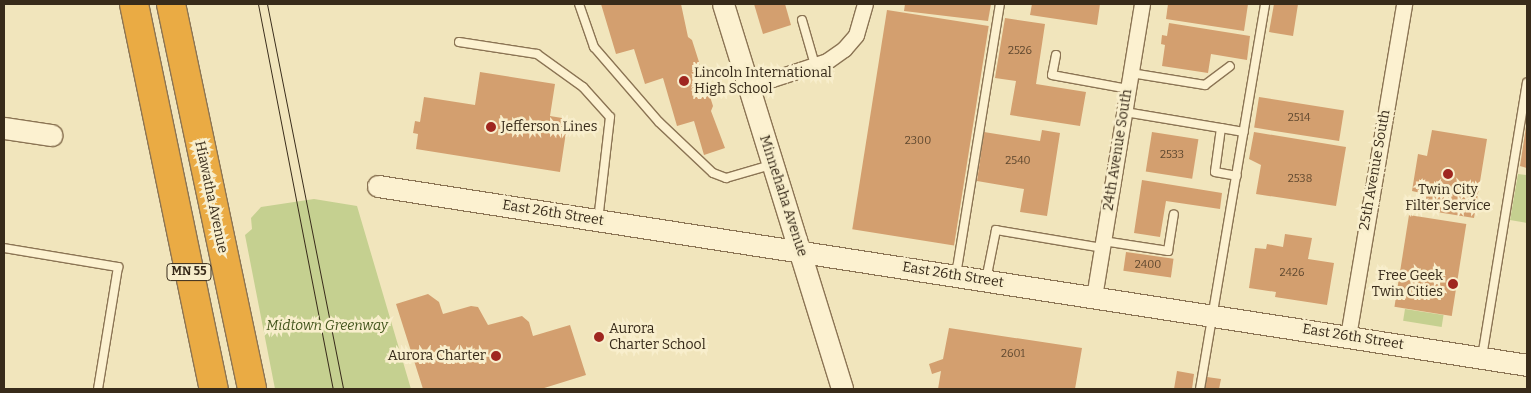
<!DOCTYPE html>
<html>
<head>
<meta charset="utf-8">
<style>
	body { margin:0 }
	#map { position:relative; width:1531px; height:393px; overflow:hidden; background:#f1e5bc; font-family:Bitter,serif }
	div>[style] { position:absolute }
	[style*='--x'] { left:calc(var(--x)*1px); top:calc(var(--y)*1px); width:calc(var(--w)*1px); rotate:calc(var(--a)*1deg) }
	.green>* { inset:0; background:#c5d090; transform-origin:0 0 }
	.building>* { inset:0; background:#d39f6f; transform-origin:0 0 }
	.roads { filter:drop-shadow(1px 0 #8b7454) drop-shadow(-1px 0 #8b7454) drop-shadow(0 1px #8b7454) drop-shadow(0 -1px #8b7454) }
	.lane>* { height:8px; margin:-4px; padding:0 4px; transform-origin:4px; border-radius:4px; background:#fcf1d0 }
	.street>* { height:15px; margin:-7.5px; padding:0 7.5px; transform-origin:7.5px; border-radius:7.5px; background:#fcf1d0 }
	.secondary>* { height:21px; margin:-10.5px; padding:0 10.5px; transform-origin:10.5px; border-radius:10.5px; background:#fcf1d0 }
	.highway>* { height:28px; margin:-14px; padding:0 14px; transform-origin:14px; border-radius:14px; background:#eaab44 }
	.tram>* { height:1px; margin:-0.5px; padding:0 0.5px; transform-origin:0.5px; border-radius:0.5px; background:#382b1a }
	.dots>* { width:14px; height:14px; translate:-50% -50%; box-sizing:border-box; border:2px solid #f8eecc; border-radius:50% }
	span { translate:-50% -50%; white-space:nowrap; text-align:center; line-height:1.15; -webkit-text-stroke:5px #f8eecc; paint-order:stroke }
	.number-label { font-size:11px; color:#5f482f }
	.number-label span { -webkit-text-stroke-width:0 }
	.shield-label span { padding:1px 4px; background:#f8eecc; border:1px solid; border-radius:4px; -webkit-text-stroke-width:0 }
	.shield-label { font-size:12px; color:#382b1a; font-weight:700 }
	.poi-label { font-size:14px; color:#382b1a }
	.left { translate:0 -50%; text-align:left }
	.right { translate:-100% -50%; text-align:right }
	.street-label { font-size:14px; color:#382b1a }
	.park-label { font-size:14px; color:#45571f; font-style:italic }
	.frame { position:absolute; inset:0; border:5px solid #382b1a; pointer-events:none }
</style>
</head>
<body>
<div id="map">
	<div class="green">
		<i style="clip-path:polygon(1518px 174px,1527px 175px,1527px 223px,1510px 220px)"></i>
		<i style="clip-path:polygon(314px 199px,357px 206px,411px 389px,275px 389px,245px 235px,252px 229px,251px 218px,261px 207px)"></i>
		<i style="left:1405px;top:309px;width:39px;height:12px;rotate:9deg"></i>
	</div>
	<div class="building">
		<i style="clip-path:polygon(601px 4px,681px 4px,688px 37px,692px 40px,713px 106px,711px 111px,725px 148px,704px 155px,694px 121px,677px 126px,663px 78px,645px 84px,634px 49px,616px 54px)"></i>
		<i style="clip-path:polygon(754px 4px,785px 4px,791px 25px,763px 34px)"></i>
		<i style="clip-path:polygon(905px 4px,991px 4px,988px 21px,904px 11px)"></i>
		<i style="clip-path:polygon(1032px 4px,1100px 4px,1097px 25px,1030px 15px)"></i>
		<i style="clip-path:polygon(1168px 4px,1248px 4px,1244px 31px,1166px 19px)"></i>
		<i style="clip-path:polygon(1274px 4px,1298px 4px,1293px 36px,1269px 32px)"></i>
		<i style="left:887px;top:10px;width:103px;height:222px;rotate:9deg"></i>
		<i style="clip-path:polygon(1005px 18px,1045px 24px,1036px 84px,1086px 92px,1080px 126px,1010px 115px,1016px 81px,995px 78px)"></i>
		<i style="clip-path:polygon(1169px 23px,1250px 36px,1247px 60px,1211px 54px,1208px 73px,1162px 66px,1165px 45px,1161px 44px,1162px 35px,1167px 36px)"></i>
		<i style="clip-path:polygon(480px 72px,555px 84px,550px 116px,568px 119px,560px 172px,416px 149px,418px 134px,413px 133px,415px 121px,420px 122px,424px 97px,475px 105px)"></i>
		<i style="left:1259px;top:97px;width:86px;height:31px;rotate:9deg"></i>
		<i style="clip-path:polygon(1526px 127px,1527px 127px,1527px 168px,1520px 166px)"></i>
		<i style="clip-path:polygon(1042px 130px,1060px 133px,1047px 216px,1020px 212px,1024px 189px,977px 181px,984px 132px,1040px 141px)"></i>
		<i style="clip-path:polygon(1432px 130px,1487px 139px,1474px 218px,1418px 209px,1421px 193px,1412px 191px,1418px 154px,1427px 156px)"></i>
		<i style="left:1152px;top:132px;width:47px;height:40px;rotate:9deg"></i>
		<i style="clip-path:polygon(1254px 132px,1346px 147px,1336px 206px,1256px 194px,1261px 165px,1249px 159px)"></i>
		<i style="clip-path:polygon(1142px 180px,1222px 193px,1220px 209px,1166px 201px,1160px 237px,1134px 233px)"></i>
		<i style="left:1409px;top:215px;width:58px;height:93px;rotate:9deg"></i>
		<i style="clip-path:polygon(1285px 234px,1312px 238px,1308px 259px,1334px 263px,1327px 305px,1275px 297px,1276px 292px,1249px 288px,1255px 248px,1266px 249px,1267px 244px,1283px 247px)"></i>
		<i style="left:1126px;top:252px;width:48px;height:19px;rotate:8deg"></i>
		<i style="clip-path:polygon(428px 294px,439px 302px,443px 314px,471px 306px,478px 307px,488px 325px,522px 316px,529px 322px,533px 336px,570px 325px,586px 375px,541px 389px,423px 389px,396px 304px)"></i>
		<i style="clip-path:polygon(949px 328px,1082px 348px,1075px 389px,938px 389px,941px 371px,932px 374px,929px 364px,943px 359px)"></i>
		<i style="clip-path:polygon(1177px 371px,1194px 374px,1192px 389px,1174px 389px)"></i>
		<i style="clip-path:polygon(1207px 377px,1221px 379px,1219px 389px,1205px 389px)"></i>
	</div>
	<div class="roads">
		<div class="lane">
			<i style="--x:579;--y:4;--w:46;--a:70.8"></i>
			<i style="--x:594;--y:47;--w:99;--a:49.1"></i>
			<i style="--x:659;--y:122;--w:74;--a:43.4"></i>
			<i style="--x:713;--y:173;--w:14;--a:21"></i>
			<i style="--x:726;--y:178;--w:47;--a:-16.1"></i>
			<i style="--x:802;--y:20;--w:47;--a:73.9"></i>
			<i style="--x:459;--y:42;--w:79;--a:8.7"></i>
			<i style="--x:537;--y:54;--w:57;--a:35.7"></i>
			<i style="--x:583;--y:87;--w:40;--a:48"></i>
			<i style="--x:610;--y:117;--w:104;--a:96.6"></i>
			<i style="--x:1056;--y:55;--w:20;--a:101"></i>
			<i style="--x:1052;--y:75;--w:77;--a:10.4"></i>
			<i style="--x:1131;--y:73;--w:75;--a:9.2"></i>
			<i style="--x:1205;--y:85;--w:31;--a:-37"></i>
			<i style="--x:1125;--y:112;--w:97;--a:9.5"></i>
			<i style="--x:1221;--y:128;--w:44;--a:97.8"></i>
			<i style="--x:1215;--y:172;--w:22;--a:10"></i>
			<i style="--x:1221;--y:128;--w:23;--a:10"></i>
			<i style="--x:1103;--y:241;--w:66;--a:8.7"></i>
			<i style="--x:1168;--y:251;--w:37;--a:-81"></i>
			<i style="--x:4;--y:248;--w:116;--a:9.5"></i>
			<i style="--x:118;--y:267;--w:124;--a:99.3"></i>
			<i style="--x:956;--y:275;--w:275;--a:-80.8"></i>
			<i style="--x:986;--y:280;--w:51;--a:-78.7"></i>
			<i style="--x:996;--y:230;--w:108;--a:9.6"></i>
			<i style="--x:1482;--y:357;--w:278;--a:-80.7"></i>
			<i style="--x:1200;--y:389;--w:390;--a:-80.4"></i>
		</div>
		<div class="street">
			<i style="--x:748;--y:87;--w:83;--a:-18.2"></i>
			<i style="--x:827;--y:61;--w:21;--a:-35"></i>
			<i style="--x:844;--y:49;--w:18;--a:-49"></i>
			<i style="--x:856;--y:35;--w:32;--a:-74"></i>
			<i style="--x:1094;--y:297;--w:297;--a:-80.7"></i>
			<i style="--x:1348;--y:336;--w:337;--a:-80.4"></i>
		</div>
		<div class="secondary">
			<i style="--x:723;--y:4;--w:403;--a:72.8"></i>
			<i style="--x:4;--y:128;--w:48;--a:8.5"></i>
			<i style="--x:378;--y:186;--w:1163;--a:8.85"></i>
		</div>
		<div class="highway">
			<i style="--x:134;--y:4;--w:393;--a:78.3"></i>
			<i style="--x:171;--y:4;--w:393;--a:78.1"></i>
		</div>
	</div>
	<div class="tram">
		<i style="--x:258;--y:4;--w:392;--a:79"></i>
		<i style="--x:267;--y:4;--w:392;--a:78.8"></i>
	</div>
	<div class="dots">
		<i style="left:684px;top:81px;background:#9f261f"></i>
		<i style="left:491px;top:127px;background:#9f261f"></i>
		<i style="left:1448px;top:174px;background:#9f261f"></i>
		<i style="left:1453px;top:284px;background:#9f261f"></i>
		<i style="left:599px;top:337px;background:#9f261f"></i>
		<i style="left:496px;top:356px;background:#9f261f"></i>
	</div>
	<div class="number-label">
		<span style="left:1020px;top:51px">2526</span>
		<span style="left:1299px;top:118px">2514</span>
		<span style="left:918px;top:141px">2300</span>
		<span style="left:1172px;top:155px">2533</span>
		<span style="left:1018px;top:161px">2540</span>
		<span style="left:1300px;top:179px">2538</span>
		<span style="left:1148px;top:265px">2400</span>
		<span style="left:1292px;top:273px">2426</span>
		<span style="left:1013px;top:354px">2601</span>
	</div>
	<div class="shield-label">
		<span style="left:189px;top:272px">MN 55</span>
	</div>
	<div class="poi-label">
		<span class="left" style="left:694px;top:81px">Lincoln International<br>High School</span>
		<span class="left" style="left:501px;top:127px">Jefferson Lines</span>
		<span style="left:1448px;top:198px">Twin City<br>Filter Service</span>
		<span class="right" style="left:1443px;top:284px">Free Geek<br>Twin Cities</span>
		<span class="left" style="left:609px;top:337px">Aurora<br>Charter School</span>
		<span class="right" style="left:486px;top:356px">Aurora Charter</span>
	</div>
	<div class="street-label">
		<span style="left:1118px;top:150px;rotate:-81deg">24th Avenue South</span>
		<span style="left:1375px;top:170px;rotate:-80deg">25th Avenue South</span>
		<span style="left:783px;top:196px;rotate:72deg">Minnehaha Avenue</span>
		<span style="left:211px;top:197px;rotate:78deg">Hiawatha Avenue</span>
		<span style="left:553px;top:213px;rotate:9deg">East 26th Street</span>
		<span style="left:953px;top:275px;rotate:9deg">East 26th Street</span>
		<span style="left:1353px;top:337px;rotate:9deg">East 26th Street</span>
	</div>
	<div class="park-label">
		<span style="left:327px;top:326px">Midtown Greenway</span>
	</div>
	<div class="frame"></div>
</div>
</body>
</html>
